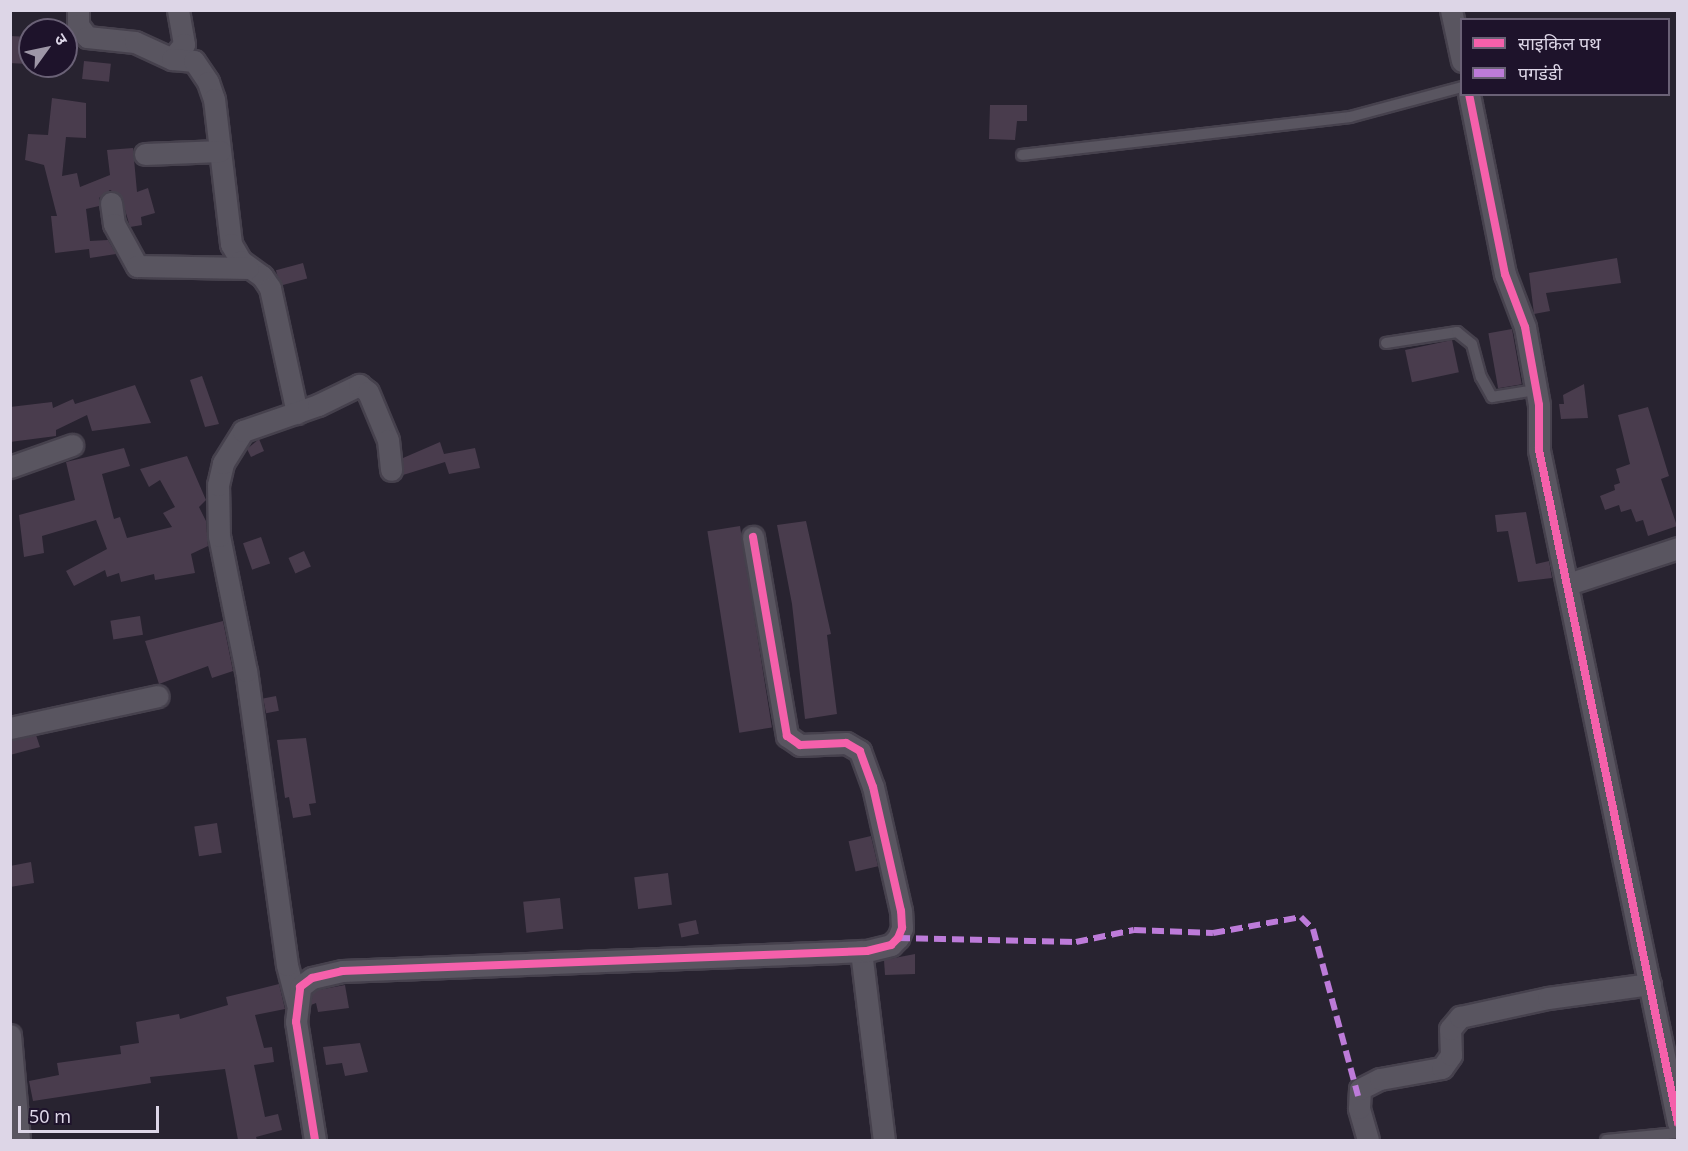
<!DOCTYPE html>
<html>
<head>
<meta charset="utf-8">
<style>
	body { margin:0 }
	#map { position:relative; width:1688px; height:1151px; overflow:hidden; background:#282330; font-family:"Noto Sans","Noto Sans Devanagari",sans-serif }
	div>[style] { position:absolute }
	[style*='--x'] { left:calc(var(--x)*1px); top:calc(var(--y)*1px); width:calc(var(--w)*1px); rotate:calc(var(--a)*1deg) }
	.building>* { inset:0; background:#493c4d; transform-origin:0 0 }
	.roads { filter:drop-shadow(2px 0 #46414d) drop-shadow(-2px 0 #46414d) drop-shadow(0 2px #46414d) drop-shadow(0 -2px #46414d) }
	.service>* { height:10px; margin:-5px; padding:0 5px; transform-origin:5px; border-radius:5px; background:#595560 }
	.minor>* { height:21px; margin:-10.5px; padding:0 10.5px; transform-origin:10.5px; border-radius:10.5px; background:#595560 }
	.quiet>* { height:6px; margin-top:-3px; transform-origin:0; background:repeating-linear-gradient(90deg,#bd7bd9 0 12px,transparent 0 18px) }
	.cycleway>* { height:8px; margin:-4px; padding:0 4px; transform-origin:4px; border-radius:4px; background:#f560ab }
	span { translate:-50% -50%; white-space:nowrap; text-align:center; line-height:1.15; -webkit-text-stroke:4.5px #1e132b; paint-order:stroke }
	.frame { position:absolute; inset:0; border:12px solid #ddd6e7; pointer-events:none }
	.legend { position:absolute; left:1460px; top:18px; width:210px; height:78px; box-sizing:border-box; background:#1e132b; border:2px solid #6a6176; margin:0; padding:8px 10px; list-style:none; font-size:18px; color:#ddd6e7 }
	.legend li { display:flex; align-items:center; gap:12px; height:30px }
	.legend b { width:30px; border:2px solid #6a6176 }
	.north { position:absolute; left:18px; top:18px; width:60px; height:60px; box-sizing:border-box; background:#1e132b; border:2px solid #6a6176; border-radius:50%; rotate:57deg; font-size:16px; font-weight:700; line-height:24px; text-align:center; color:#ddd6e7 }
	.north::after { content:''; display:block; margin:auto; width:21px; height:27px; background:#9e97a7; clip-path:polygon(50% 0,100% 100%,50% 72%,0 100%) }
	.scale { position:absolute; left:18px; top:1106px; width:141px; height:27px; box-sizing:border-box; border:3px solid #ddd6e7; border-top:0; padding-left:8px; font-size:18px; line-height:21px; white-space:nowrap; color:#ddd6e7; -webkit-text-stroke:4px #1e132b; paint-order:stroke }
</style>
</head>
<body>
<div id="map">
	<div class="building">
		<i style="left:10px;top:36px;width:20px;height:27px;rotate:3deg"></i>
		<i style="left:84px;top:61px;width:27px;height:18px;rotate:6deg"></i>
		<i style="clip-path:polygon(52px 98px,86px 103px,86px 138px,66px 137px,62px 176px,77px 173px,80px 187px,110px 175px,107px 150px,133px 148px,137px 192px,148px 188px,155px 213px,141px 217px,142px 225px,130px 227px,121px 196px,110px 190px,99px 198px,99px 206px,86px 209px,90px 241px,108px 240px,116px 254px,90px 258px,89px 249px,55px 253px,51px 216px,57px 216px,44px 165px,25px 160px,28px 134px,48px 135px)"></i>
		<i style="clip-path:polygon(990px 105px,1027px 105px,1027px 121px,1017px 121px,1015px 140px,989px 139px)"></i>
		<i style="clip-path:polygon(1617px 258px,1621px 283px,1546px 293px,1550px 311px,1534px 314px,1529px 273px)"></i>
		<i style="left:303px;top:263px;width:16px;height:28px;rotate:75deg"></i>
		<i style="left:1512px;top:329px;width:56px;height:24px;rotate:80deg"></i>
		<i style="left:1452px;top:340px;width:33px;height:48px;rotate:78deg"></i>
		<i style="clip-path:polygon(202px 376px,219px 424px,205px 427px,190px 380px)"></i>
		<i style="clip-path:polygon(1584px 384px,1588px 418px,1561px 419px,1559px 404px,1564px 404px,1563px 395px)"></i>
		<i style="clip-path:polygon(135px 385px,151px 423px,92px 431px,87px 415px,56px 430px,56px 436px,10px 442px,10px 407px,52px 402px,53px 408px,73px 399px,75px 404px)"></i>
		<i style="clip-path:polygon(1648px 407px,1669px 476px,1661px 479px,1677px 526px,1648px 536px,1643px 520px,1636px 522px,1631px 509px,1621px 512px,1619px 505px,1605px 510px,1600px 496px,1615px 490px,1614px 485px,1620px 483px,1616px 469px,1630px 464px,1618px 415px)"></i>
		<i style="clip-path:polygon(259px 439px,264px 451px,251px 457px,247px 449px)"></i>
		<i style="clip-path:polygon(440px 442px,444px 454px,475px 448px,480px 468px,449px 474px,445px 462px,403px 475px,403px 458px)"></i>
		<i style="clip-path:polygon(124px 448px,130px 466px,102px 474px,114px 519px,120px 517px,127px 538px,172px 527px,163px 513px,175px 507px,160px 480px,149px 487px,140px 469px,187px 456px,206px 500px,199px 507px,206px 521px,208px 546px,191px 554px,195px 573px,155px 580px,154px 574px,121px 582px,119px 573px,107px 577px,105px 570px,74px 586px,66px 571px,107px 549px,96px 520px,42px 536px,44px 553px,24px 557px,19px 515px,75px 500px,66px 462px)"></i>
		<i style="clip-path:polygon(1526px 512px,1536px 564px,1549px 561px,1552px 578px,1518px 582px,1508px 531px,1497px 532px,1495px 515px)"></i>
		<i style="clip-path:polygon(806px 521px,831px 634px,827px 635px,837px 714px,805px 719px,792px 604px,777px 525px)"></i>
		<i style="left:740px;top:526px;width:204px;height:33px;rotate:81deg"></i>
		<i style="left:261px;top:537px;width:28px;height:19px;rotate:71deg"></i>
		<i style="left:304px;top:551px;width:17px;height:17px;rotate:66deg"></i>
		<i style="left:140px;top:616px;width:19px;height:30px;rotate:81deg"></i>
		<i style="clip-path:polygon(223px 621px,233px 671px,212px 678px,208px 666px,159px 684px,145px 641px)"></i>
		<i style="left:276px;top:696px;width:15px;height:13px;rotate:79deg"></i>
		<i style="clip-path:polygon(36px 735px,40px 747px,10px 755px,10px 740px)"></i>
		<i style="clip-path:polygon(306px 738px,316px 803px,309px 804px,311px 815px,293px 818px,289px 797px,285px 798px,277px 740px)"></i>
		<i style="left:217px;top:823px;width:30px;height:23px;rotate:81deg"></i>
		<i style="left:871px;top:836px;width:31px;height:23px;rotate:77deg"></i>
		<i style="clip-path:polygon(31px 862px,34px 883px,10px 887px,10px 866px)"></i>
		<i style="left:668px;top:873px;width:32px;height:34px;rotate:83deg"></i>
		<i style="left:560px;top:898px;width:31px;height:37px;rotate:84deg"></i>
		<i style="left:696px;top:920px;width:14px;height:18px;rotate:78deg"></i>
		<i style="clip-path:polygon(915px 954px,915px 974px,885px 975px,884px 960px)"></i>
		<i style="clip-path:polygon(279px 984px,285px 1009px,255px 1015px,264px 1048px,272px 1047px,274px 1062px,254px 1065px,265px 1117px,278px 1114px,282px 1130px,256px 1137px,257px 1140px,238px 1140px,225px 1069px,150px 1077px,151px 1083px,33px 1101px,29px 1081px,59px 1075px,57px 1063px,121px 1054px,120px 1046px,139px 1043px,136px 1022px,179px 1014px,180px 1019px,228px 1005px,226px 997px)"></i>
		<i style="clip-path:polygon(345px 985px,349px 1008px,318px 1012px,316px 1003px,311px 1005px,312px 994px,318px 990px)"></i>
		<i style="clip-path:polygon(360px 1043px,368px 1072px,345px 1076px,342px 1063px,326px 1065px,323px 1047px)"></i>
	</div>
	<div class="roads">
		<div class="service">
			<i style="--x:1022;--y:155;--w:330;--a:-6.6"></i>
			<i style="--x:1350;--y:117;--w:116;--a:-15"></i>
			<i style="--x:1386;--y:343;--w:72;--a:-8.8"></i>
			<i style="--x:1457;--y:332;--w:19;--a:39"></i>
			<i style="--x:1472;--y:344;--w:34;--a:75"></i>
			<i style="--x:1481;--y:377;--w:23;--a:61"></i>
			<i style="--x:1492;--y:397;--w:44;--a:-9.2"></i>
			<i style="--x:1606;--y:1140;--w:72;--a:-5.6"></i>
		</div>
		<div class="minor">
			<i style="--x:78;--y:10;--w:15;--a:90"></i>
			<i style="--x:78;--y:25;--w:15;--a:53"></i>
			<i style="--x:87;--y:37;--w:48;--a:5.9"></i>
			<i style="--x:135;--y:42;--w:41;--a:24.7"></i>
			<i style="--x:178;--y:10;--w:35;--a:80"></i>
			<i style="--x:184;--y:44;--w:19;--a:129"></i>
			<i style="--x:172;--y:59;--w:22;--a:5"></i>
			<i style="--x:194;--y:61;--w:25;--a:56"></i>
			<i style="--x:208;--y:82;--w:18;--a:71"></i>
			<i style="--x:214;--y:99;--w:146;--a:83.3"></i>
			<i style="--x:231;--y:244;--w:20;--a:60"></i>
			<i style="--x:241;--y:261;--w:26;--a:36"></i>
			<i style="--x:262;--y:276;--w:14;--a:56"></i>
			<i style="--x:270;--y:288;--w:128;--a:77.8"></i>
			<i style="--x:1451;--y:10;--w:52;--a:77.8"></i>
			<i style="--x:1469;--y:94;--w:184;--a:78.7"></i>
			<i style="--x:1505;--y:274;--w:57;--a:69.3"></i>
			<i style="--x:1525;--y:327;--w:79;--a:79.8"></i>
			<i style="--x:1539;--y:405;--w:45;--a:90"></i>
			<i style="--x:1539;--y:450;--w:687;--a:78.33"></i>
			<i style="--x:145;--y:154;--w:75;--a:-2.3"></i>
			<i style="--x:111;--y:203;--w:21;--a:82"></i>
			<i style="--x:114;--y:224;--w:48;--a:61.3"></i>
			<i style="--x:137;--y:266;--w:111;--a:1"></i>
			<i style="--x:10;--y:467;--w:66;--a:-19.5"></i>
			<i style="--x:1568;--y:584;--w:116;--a:-18.1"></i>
			<i style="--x:10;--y:728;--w:151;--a:-12.2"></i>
			<i style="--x:861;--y:951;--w:190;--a:83.1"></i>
			<i style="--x:297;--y:1004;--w:40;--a:-104.4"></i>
			<i style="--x:287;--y:965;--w:297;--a:-97.9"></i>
			<i style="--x:246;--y:671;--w:138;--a:-101.3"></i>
			<i style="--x:219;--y:536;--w:51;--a:-91.1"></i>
			<i style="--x:218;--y:485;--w:23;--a:-77"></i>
			<i style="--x:223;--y:463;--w:38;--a:-58"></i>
			<i style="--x:243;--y:431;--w:79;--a:-19.1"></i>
			<i style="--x:318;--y:405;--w:46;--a:-26"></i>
			<i style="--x:359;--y:385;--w:11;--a:38"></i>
			<i style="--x:368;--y:392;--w:52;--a:67.4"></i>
			<i style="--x:388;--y:440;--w:30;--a:84"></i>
			<i style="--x:10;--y:1035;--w:105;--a:85.1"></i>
			<i style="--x:315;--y:1140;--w:120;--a:-99.1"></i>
			<i style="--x:296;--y:1022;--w:35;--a:-83"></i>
			<i style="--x:300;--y:987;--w:15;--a:-37"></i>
			<i style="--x:312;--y:978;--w:31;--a:-13"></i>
			<i style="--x:342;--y:971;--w:525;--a:-2.18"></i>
			<i style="--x:867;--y:951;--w:25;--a:-14"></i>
			<i style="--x:891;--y:945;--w:10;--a:-45"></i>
			<i style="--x:898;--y:938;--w:11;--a:-68"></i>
			<i style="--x:902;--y:928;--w:17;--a:-93"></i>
			<i style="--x:901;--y:911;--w:127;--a:-102.7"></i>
			<i style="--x:873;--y:787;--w:38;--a:-110"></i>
			<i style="--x:860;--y:751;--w:16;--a:-150"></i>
			<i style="--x:846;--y:743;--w:46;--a:177.5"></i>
			<i style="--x:800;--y:745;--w:16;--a:-145"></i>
			<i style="--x:787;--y:736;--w:202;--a:-99.7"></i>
			<i style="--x:1368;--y:1140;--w:33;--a:-106"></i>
			<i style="--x:1359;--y:1108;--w:19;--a:-87"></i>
			<i style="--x:1360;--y:1089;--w:22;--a:-27"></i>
			<i style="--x:1380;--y:1079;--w:63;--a:-10.1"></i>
			<i style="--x:1442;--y:1068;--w:16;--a:-55"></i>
			<i style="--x:1451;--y:1055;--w:26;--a:-92"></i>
			<i style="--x:1450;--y:1029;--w:16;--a:-50"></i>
			<i style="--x:1460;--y:1017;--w:90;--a:-12.2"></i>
			<i style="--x:1548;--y:998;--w:103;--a:-7.8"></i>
		</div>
	</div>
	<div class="quiet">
		<i style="--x:898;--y:938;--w:178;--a:1.3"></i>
		<i style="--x:1076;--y:942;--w:59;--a:-11.7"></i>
		<i style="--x:1134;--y:930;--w:79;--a:2.2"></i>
		<i style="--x:1213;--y:933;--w:89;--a:-10.3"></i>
		<i style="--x:1301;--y:917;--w:17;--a:45"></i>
		<i style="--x:1313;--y:929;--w:173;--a:74.9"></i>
	</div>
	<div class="cycleway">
		<i style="--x:1469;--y:94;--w:184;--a:78.7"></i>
		<i style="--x:1505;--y:274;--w:57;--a:69.3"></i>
		<i style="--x:1525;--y:327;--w:79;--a:79.8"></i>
		<i style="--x:1539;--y:405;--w:45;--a:90"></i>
		<i style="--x:1539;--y:450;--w:687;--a:78.33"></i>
		<i style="--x:315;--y:1140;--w:120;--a:-99.1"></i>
		<i style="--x:296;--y:1022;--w:35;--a:-83"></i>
		<i style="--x:300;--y:987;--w:15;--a:-37"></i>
		<i style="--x:312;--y:978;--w:31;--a:-13"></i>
		<i style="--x:342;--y:971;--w:525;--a:-2.18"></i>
		<i style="--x:867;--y:951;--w:25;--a:-14"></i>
		<i style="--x:891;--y:945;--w:10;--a:-45"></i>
		<i style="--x:898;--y:938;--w:11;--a:-68"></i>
		<i style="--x:902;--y:928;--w:17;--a:-93"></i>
		<i style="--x:901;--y:911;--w:127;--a:-102.7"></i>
		<i style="--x:873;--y:787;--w:38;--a:-110"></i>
		<i style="--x:860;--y:751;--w:16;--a:-150"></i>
		<i style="--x:846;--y:743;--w:46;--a:177.5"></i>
		<i style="--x:800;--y:745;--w:16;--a:-145"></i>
		<i style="--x:787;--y:736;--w:202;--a:-99.7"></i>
	</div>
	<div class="frame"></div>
	<ul class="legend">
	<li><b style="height:8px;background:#f560ab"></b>साइकिल पथ</li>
	<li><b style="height:8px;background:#bd7bd9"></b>पगडंडी</li>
	</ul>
	<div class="north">उ</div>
	<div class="scale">50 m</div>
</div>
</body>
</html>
